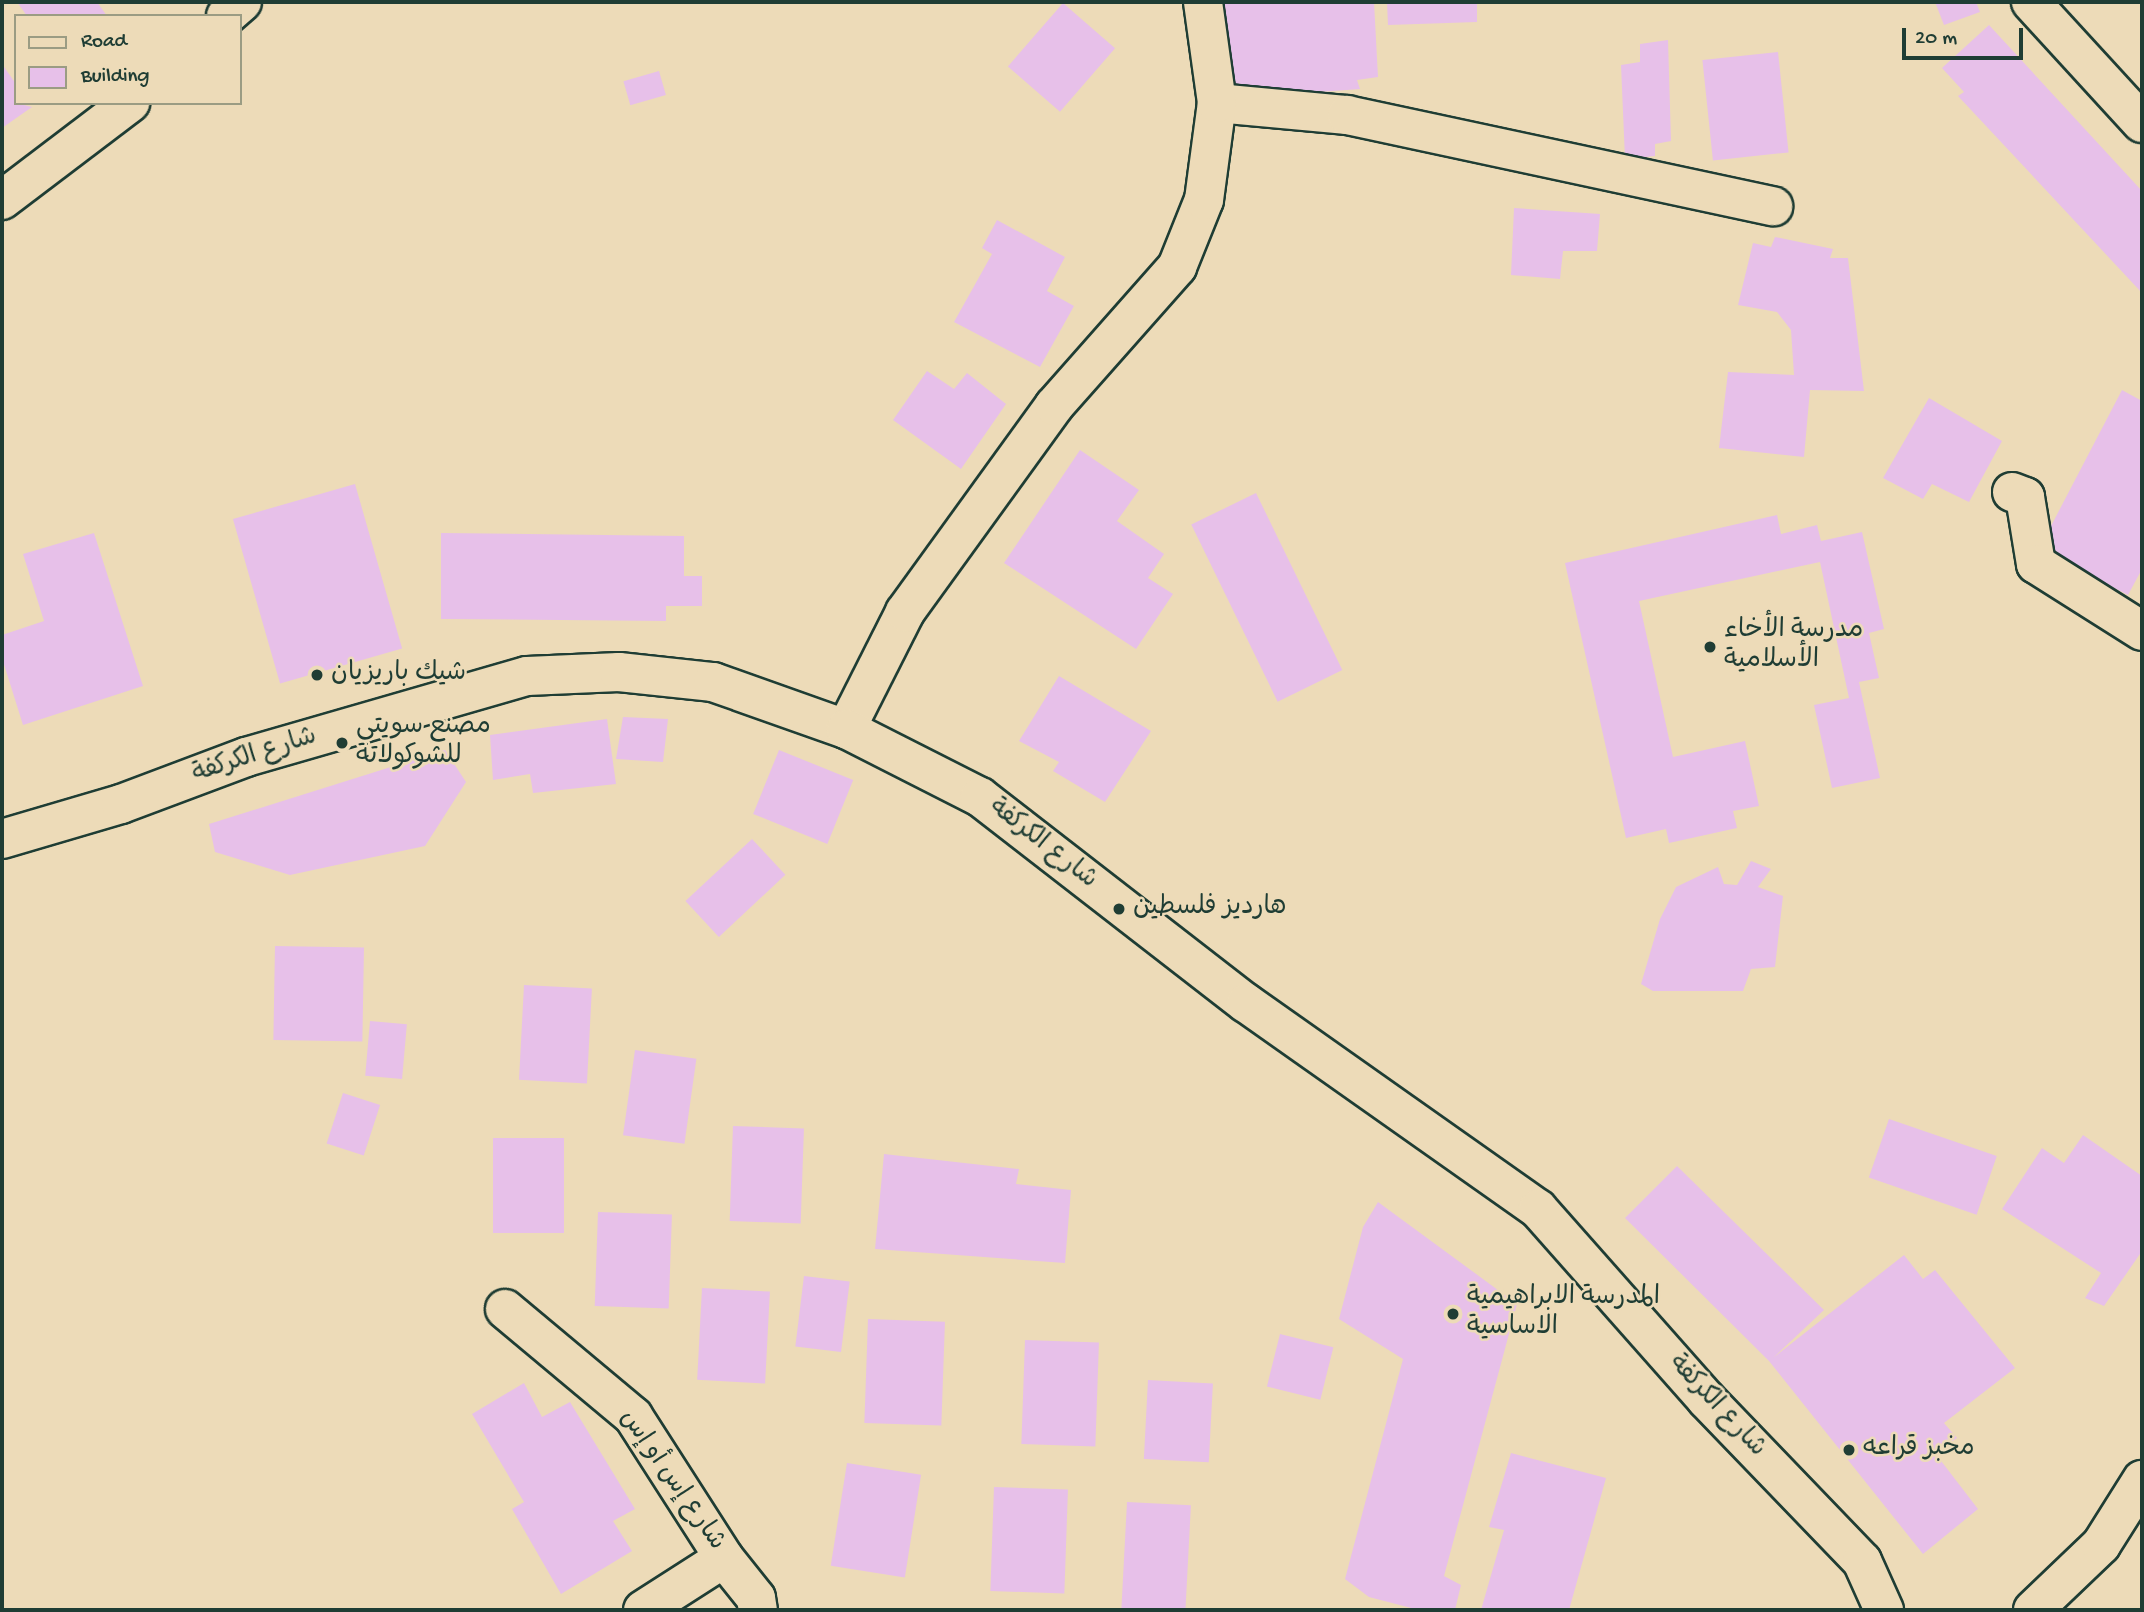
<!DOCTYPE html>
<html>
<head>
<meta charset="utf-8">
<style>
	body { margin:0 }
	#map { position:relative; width:2144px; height:1612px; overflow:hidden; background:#eddbb8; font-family:"Gochi Hand","Playpen Sans Arabic",sans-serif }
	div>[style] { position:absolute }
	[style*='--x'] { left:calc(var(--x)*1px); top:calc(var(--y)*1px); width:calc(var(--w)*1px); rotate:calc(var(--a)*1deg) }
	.building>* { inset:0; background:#e7c0e9; transform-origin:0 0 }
	.roads { filter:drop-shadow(2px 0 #1f3d34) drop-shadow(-2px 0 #1f3d34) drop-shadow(0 2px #1f3d34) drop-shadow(0 -2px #1f3d34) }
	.minor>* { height:38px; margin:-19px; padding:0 19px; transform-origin:19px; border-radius:19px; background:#eddbb8 }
	.tertiary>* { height:38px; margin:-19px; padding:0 19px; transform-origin:19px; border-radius:19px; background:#eddbb8 }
	.dots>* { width:19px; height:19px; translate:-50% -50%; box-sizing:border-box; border:4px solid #eddbb8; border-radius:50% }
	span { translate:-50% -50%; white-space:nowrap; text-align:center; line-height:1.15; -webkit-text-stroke:5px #eddbb8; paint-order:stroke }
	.poi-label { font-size:26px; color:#1f3d34 }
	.left { translate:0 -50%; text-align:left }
	.street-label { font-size:26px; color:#1f3d34 }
	.frame { position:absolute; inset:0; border:4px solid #1f3d34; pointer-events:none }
	.legend { position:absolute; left:14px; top:14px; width:228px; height:91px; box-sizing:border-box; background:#eddbb8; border:2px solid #9b9c83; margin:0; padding:9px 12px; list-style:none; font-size:21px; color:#1f3d34 }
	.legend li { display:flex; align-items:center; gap:14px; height:35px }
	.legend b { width:35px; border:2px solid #9b9c83 }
	.scale { position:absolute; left:1902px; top:28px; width:121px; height:32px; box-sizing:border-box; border:4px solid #1f3d34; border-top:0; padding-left:9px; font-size:21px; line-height:24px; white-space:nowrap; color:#1f3d34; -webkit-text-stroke:5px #eddbb8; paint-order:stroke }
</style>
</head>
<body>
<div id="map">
	<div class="building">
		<i style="clip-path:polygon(17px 2px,97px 2px,107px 16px,27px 16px)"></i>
		<i style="clip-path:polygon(1218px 2px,1374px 2px,1378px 77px,1357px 80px,1360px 89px,1225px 99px)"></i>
		<i style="clip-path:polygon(1387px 2px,1477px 2px,1477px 22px,1388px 25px)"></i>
		<i style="clip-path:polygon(1935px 2px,1976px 2px,1980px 12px,1944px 25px)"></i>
		<i style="left:1063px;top:3px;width:69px;height:84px;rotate:41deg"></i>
		<i style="clip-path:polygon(1989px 25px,2142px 191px,2142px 293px,1958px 96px,1964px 92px,1942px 68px)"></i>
		<i style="clip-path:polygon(1668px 40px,1671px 141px,1655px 144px,1655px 156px,1625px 159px,1621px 65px,1640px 62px,1640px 44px)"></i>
		<i style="left:1778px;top:52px;width:101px;height:76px;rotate:84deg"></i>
		<i style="clip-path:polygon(2px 64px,16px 84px,16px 103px,32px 107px,2px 128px)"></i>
		<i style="left:659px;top:71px;width:25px;height:37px;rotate:74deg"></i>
		<i style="clip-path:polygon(1514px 208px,1600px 214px,1597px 251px,1563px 251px,1560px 279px,1511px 275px)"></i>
		<i style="clip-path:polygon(997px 220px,1065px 257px,1047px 291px,1074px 306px,1040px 367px,954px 322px,992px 254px,982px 248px)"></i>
		<i style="clip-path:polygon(1775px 237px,1833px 249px,1830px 258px,1848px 258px,1864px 391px,1810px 390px,1804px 457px,1719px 448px,1728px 372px,1794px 375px,1791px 330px,1777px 312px,1738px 305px,1753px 243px,1771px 247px)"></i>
		<i style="clip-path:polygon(927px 371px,954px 389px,967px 373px,1006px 404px,961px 469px,893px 420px)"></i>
		<i style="clip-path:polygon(2122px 390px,2142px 401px,2142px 569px,2128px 595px,2039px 549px)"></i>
		<i style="clip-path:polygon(1929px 398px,2002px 441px,1969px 502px,1932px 484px,1923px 499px,1883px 478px)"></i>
		<i style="clip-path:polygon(1080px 450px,1139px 490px,1117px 521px,1164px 554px,1148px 578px,1173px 594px,1136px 649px,1004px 563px)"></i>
		<i style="left:355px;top:484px;width:171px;height:127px;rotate:74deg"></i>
		<i style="left:1256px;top:493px;width:197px;height:72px;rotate:64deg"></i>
		<i style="clip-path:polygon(1777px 515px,1781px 534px,1817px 525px,1821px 541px,1862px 532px,1884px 629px,1869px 633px,1879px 678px,1859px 682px,1880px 778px,1832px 788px,1814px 705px,1849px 698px,1820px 562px,1639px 601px,1673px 757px,1745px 741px,1759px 806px,1733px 811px,1737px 828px,1669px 843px,1666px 829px,1626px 838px,1565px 563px)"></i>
		<i style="clip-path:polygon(94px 533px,143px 686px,23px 725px,2px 658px,2px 635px,44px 621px,23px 554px)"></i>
		<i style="clip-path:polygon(441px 533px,684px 536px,684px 576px,702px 576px,702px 606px,666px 606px,666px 621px,441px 619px)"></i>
		<i style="clip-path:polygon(1059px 676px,1151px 731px,1105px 802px,1053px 771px,1059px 762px,1019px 741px)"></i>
		<i style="clip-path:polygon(623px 717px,668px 719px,663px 762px,616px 759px)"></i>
		<i style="clip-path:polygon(607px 719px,616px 784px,533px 793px,530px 774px,493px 780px,490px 735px)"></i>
		<i style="clip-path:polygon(445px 750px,466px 782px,425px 846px,290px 875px,215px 852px,209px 824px)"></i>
		<i style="left:779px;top:750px;width:80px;height:69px;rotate:22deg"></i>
		<i style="left:752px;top:839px;width:49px;height:91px;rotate:47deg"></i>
		<i style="clip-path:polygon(1751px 861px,1771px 869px,1758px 887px,1783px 896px,1775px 967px,1751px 969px,1743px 991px,1653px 991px,1641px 984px,1660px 919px,1676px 887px,1718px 867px,1724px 884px,1737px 885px)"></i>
		<i style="left:275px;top:946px;width:89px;height:94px;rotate:1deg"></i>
		<i style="left:524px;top:985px;width:68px;height:95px;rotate:3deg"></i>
		<i style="left:370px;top:1021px;width:37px;height:55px;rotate:5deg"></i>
		<i style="left:635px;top:1050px;width:62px;height:86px;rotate:8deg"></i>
		<i style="left:343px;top:1093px;width:39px;height:53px;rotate:18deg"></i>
		<i style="left:1889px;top:1119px;width:114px;height:62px;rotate:19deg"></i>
		<i style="left:733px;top:1126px;width:71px;height:95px;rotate:2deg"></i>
		<i style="clip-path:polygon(2083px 1135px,2142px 1176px,2142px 1251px,2104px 1306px,2085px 1298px,2101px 1273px,2002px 1209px,2042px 1148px,2064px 1163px)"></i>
		<i style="left:493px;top:1138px;width:71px;height:95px"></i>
		<i style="clip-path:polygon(884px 1154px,1019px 1169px,1016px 1184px,1071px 1190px,1065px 1263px,875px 1249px)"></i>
		<i style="clip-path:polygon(1677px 1166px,1824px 1310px,1773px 1358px,1904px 1255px,1923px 1279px,1935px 1270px,2015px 1368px,1944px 1423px,1957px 1438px,1935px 1453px,1978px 1509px,1923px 1554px,1769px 1361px,1625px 1218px)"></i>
		<i style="clip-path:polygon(1378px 1202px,1517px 1304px,1444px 1576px,1461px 1585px,1455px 1610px,1419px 1610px,1369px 1597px,1345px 1579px,1403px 1359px,1339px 1319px,1363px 1227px)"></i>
		<i style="left:598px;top:1212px;width:74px;height:94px;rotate:2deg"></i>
		<i style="left:804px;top:1276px;width:46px;height:71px;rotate:7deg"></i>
		<i style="left:702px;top:1288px;width:68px;height:92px;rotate:3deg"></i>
		<i style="left:868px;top:1319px;width:77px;height:104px;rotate:2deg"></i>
		<i style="left:1280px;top:1334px;width:55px;height:54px;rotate:14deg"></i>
		<i style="left:1025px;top:1340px;width:74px;height:104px;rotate:2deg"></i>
		<i style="left:1148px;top:1380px;width:65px;height:79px;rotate:3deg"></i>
		<i style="clip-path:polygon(524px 1383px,542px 1417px,570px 1402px,635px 1509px,613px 1521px,632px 1551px,561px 1594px,512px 1509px,524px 1502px,472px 1414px)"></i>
		<i style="clip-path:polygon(1511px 1453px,1606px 1478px,1569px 1610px,1481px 1610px,1504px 1530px,1489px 1527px)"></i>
		<i style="left:847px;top:1463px;width:75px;height:104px;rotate:9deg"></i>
		<i style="left:994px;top:1487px;width:74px;height:104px;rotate:2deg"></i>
		<i style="left:1127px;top:1502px;width:64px;height:107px;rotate:3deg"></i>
	</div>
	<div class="roads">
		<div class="minor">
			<i style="--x:2031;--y:2;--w:164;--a:47.5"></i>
			<i style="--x:226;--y:16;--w:21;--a:-41"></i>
			<i style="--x:1217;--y:103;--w:131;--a:5.3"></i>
			<i style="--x:1347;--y:115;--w:436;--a:12.1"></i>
			<i style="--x:2;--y:200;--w:161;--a:-37.2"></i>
			<i style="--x:2012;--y:492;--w:14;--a:21"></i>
			<i style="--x:2025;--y:497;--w:68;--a:80.7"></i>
			<i style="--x:2036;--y:564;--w:125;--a:32.3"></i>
			<i style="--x:846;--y:729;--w:131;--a:-63.2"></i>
			<i style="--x:905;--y:612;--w:254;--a:-54.1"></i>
			<i style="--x:1054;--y:406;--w:186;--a:-48.5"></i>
			<i style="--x:1177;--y:267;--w:72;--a:-68.1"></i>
			<i style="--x:1204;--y:200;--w:98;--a:-82.4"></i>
			<i style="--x:1217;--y:103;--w:102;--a:-97.9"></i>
			<i style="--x:505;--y:1309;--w:167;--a:39.9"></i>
			<i style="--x:633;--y:1416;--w:169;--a:57.3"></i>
			<i style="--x:724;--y:1558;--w:51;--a:51.3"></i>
			<i style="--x:756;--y:1598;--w:12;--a:81"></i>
			<i style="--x:643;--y:1610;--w:96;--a:-32.7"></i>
			<i style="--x:2033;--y:1610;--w:94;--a:-43.7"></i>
			<i style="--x:2101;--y:1545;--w:77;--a:-57.8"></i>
		</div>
		<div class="tertiary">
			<i style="--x:2;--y:839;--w:124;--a:-16.4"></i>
			<i style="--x:121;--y:804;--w:134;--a:-20.6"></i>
			<i style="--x:246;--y:757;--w:292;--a:-16.1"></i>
			<i style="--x:527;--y:676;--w:92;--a:-2.5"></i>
			<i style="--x:619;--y:672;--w:95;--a:6.1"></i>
			<i style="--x:713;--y:682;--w:141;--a:19.5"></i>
			<i style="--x:846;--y:729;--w:150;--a:26.9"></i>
			<i style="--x:980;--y:797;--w:336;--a:37.8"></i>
			<i style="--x:1246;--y:1003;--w:357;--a:35.2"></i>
			<i style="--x:1538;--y:1209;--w:254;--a:48.5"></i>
			<i style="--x:1706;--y:1399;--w:225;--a:46.1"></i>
			<i style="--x:1862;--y:1561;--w:54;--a:65.8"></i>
		</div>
	</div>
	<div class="dots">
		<i style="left:1710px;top:647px;background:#1f3d34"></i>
		<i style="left:317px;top:675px;background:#1f3d34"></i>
		<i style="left:342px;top:743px;background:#1f3d34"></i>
		<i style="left:1119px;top:909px;background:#1f3d34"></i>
		<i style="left:1453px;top:1314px;background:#1f3d34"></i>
		<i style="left:1849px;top:1450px;background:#1f3d34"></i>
	</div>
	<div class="poi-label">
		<span class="left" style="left:1724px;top:647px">مدرسة الأخاء<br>الأسلامية</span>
		<span class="left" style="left:331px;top:675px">شيك باريزيان</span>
		<span class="left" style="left:356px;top:743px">مصنع سويتي<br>للشوكولاتة</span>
		<span class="left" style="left:1133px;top:909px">هارديز فلسطين</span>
		<span class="left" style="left:1467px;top:1314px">المدرسة الابراهيمية<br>الاساسية</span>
		<span class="left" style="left:1863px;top:1450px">مخبز قراعه</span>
	</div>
	<div class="street-label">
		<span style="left:255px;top:757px;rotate:-18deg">شارع الكركفة</span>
		<span style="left:1042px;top:845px;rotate:38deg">شارع الكركفة</span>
		<span style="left:1716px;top:1407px;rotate:47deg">شارع الكركفة</span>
		<span style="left:671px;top:1481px;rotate:55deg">شارع إس أو إس</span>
	</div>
	<div class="frame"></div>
	<ul class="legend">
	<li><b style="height:9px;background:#eddbb8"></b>Road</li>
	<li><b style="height:19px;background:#e7c0e9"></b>Building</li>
	</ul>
	<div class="scale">20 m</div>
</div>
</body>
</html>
